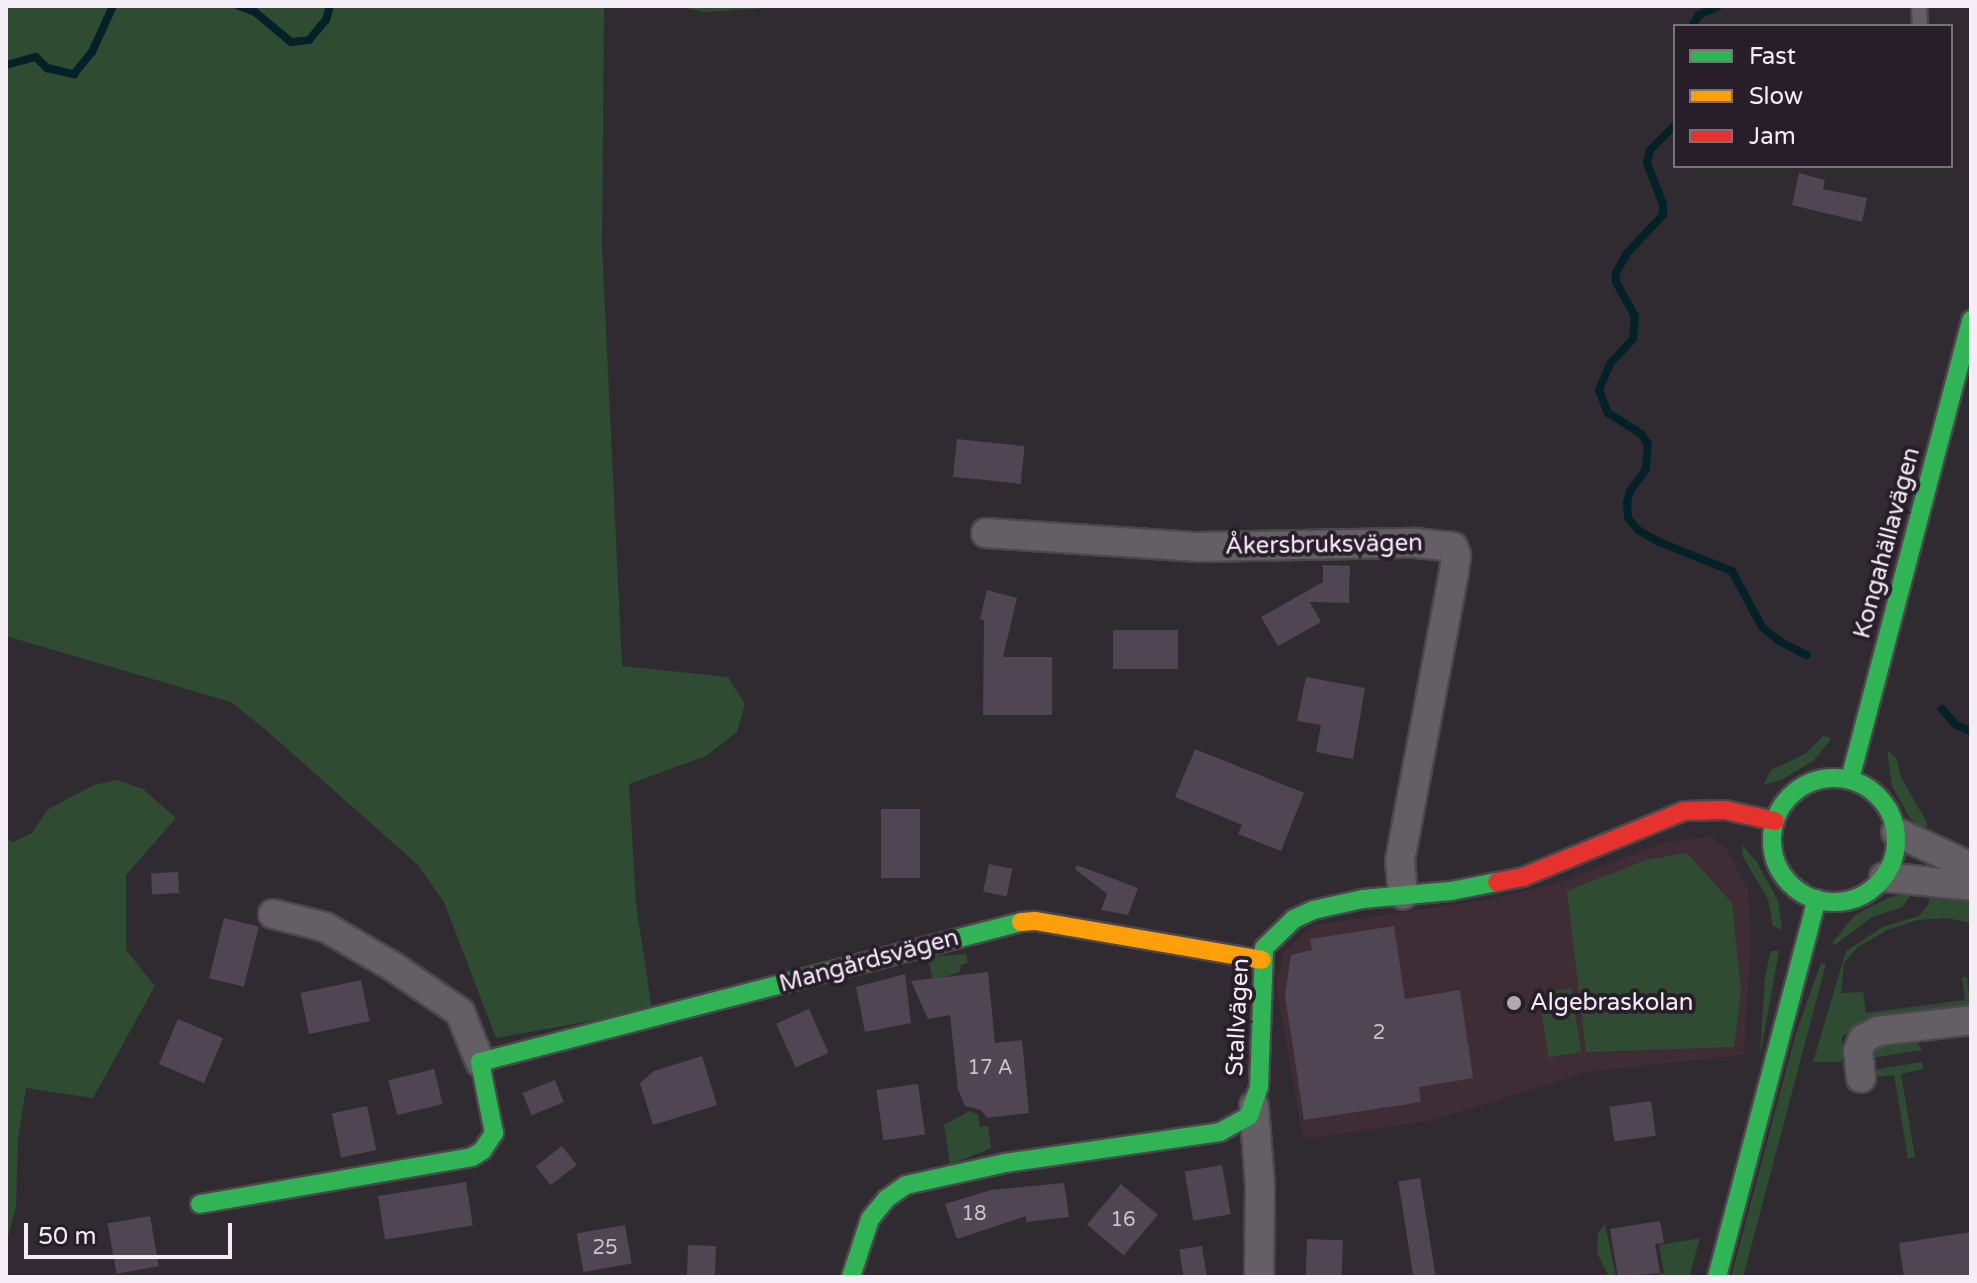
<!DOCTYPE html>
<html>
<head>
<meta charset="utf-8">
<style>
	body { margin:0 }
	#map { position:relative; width:1977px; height:1283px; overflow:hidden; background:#302b31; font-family:"Varela Round",sans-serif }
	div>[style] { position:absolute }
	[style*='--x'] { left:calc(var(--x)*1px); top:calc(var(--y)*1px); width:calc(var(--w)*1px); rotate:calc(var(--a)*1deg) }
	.education>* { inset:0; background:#3e2d34 }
	.green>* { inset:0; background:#2f4c32; transform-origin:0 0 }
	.stream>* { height:8px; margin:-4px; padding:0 4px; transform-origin:4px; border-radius:4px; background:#042127 }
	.building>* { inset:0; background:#504552; transform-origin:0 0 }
	.roads { filter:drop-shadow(2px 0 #4c474d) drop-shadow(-2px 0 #4c474d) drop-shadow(0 2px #4c474d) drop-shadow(0 -2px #4c474d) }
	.lane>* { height:14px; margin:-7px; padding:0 7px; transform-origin:7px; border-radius:7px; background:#645f65 }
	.street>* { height:28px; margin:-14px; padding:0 14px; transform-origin:14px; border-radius:14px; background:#645f65 }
	.fast>* { height:18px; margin:-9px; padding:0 9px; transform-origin:9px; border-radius:9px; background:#30b455 }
	.fast>.ring { margin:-9px; padding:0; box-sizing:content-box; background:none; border:18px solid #30b455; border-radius:50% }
	.slow>* { height:18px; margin:-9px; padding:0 9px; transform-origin:9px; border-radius:9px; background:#ff9f0a }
	.jam>* { height:18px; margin:-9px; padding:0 9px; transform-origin:9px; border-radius:9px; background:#e5322d }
	.dots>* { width:22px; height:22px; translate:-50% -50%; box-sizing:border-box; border:4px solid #281e2a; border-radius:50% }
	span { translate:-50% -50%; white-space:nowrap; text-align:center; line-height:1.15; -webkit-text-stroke:8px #281e2a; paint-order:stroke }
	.number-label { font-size:20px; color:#cbc3cc }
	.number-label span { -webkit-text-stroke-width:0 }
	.street-label { font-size:24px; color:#f4edf5 }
	.poi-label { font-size:24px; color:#f4edf5 }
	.left { translate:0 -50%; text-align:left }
	.frame { position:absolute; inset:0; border:8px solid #f4edf5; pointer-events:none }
	.legend { position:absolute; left:1673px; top:24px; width:280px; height:144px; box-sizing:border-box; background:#281e2a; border:2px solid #7a717b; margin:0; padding:10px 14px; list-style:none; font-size:24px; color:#f4edf5 }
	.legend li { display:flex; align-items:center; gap:16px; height:40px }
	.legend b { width:40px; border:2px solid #7a717b }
	.scale { position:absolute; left:24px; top:1223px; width:208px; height:36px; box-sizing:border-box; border:4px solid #f4edf5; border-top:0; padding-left:10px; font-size:24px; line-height:28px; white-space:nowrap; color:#f4edf5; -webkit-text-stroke:6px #281e2a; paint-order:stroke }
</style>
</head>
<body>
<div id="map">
	<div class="education">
		<i style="clip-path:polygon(1710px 836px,1726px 848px,1748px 889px,1751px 945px,1744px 1055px,1588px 1072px,1430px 1121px,1303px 1139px,1276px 985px,1284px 951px,1315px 925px,1486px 900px,1560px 882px,1663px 843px)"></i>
	</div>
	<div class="green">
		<i style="clip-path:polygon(6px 6px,604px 6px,602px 247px,622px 666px,728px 677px,745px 704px,737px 732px,706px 756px,629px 784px,636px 904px,652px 1010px,496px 1038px,444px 902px,418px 865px,266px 730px,231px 702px,6px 636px)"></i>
		<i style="clip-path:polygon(678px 6px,799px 6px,704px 12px)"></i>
		<i style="clip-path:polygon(1823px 736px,1831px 738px,1829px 742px,1813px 761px,1783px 779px,1763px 785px,1771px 770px,1805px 754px)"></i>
		<i style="clip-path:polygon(1887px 750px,1896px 758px,1901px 777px,1927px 823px,1927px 833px,1910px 818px,1892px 786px)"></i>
		<i style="clip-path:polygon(117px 780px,143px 789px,176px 818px,126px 875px,126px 950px,155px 986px,93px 1098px,26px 1088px,18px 1139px,16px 1207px,6px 1244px,6px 838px,13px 842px,32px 833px,47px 810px,94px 785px)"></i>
		<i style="clip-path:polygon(1742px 845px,1756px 861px,1778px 900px,1782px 930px,1773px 926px,1768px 899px,1743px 857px)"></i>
		<i style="clip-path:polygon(1687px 853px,1732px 903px,1741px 991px,1734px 1047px,1586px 1052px,1567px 891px,1646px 860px)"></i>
		<i style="clip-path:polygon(1931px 890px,1971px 893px,1971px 923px,1947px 918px,1917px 920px,1887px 930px,1858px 947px,1844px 963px,1841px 993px,1863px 992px,1866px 1013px,1965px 1000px,1962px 977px,1967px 977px,1970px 1006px,1856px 1025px,1842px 1037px,1842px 1062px,1813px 1062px,1846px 951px,1883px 927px,1919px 916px,1928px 905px)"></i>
		<i style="clip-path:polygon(1912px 893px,1902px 907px,1872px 917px,1835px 945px,1832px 943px,1855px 915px,1890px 897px)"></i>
		<i style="clip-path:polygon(1771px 951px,1779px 951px,1760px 1056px,1765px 976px)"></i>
		<i style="clip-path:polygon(966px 954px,968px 963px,961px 965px,960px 972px,933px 981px,928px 957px)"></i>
		<i style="clip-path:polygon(1821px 963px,1826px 964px,1743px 1277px,1731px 1277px,1796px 1033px)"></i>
		<i style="left:1571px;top:988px;width:65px;height:33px;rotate:81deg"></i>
		<i style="clip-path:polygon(1916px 1041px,1922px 1050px,1871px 1058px,1874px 1044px)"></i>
		<i style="clip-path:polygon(1922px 1062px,1923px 1069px,1901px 1074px,1915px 1157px,1908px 1159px,1894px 1075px,1873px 1077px,1873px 1070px)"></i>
		<i style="clip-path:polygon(970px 1111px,978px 1115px,980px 1127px,988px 1126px,991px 1148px,950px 1165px,944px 1125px)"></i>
		<i style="clip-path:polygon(1605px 1224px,1616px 1277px,1609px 1277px,1597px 1253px,1598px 1233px)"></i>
		<i style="clip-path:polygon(1700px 1238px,1689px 1277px,1644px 1277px,1664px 1273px,1659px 1245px)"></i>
	</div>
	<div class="stream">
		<i style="--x:239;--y:6;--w:17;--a:21"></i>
		<i style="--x:255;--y:12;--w:47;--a:39.8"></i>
		<i style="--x:291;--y:42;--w:18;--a:-6"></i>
		<i style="--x:309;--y:40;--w:26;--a:-50"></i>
		<i style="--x:326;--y:20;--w:15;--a:-74"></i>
		<i style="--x:1692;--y:26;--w:13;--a:-58"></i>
		<i style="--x:1699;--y:15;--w:21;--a:-25"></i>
		<i style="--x:6;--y:65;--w:31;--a:-15"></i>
		<i style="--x:36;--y:57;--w:16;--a:45"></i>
		<i style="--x:47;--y:68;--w:28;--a:13"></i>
		<i style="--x:74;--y:74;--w:28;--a:-51"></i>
		<i style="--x:92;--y:52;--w:51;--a:-65.5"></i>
		<i style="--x:1675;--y:125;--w:35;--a:135"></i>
		<i style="--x:1650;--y:150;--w:13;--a:103"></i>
		<i style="--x:1647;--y:163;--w:44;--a:68.7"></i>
		<i style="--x:1663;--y:204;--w:11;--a:90"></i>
		<i style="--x:1663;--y:215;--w:52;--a:133.5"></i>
		<i style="--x:1627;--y:253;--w:23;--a:119"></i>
		<i style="--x:1616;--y:273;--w:9;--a:90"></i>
		<i style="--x:1616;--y:282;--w:39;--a:61"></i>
		<i style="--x:1635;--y:316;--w:23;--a:95"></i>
		<i style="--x:1633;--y:339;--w:34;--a:133"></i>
		<i style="--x:1610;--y:364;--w:28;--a:113"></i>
		<i style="--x:1599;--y:390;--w:25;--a:69"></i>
		<i style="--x:1608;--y:413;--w:39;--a:32"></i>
		<i style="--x:1641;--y:434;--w:12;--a:55"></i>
		<i style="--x:1648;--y:444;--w:25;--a:95"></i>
		<i style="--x:1646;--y:469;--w:27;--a:126"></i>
		<i style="--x:1630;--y:491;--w:11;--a:105"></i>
		<i style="--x:1627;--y:502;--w:16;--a:86"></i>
		<i style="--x:1628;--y:518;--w:16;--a:50"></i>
		<i style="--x:1638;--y:530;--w:24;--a:30"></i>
		<i style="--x:1659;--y:542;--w:79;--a:21.7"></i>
		<i style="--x:1732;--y:571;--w:64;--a:61.8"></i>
		<i style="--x:1762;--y:627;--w:22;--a:39"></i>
		<i style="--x:1779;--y:641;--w:31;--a:27"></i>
		<i style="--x:1942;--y:709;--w:21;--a:49"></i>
		<i style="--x:1956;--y:725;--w:16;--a:22"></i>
	</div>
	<div class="building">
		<i style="clip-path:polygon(1799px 173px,1825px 180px,1823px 189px,1867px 198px,1862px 222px,1792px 205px)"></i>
		<i style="left:957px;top:439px;width:68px;height:38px;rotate:6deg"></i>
		<i style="clip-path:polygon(1323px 565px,1350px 566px,1349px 603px,1310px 602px,1321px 622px,1278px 646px,1261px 617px,1323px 582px)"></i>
		<i style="clip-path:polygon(987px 590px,1017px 598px,1003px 657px,1052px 657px,1052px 715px,983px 715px,984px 620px,980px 619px)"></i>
		<i style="left:1113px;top:630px;width:65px;height:39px"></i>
		<i style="clip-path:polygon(1306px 677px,1365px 688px,1353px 759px,1316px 752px,1321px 725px,1297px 721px)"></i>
		<i style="clip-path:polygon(1195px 749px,1304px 793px,1281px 851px,1238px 834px,1242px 825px,1175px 797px)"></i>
		<i style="left:881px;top:809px;width:39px;height:69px"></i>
		<i style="left:989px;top:864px;width:24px;height:28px;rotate:12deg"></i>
		<i style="clip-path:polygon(1077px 865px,1138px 888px,1128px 915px,1101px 910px,1107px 894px,1075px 869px)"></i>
		<i style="left:178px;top:872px;width:21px;height:27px;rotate:87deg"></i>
		<i style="left:224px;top:918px;width:36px;height:62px;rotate:14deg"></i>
		<i style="clip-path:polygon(1394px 926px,1405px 999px,1460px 990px,1473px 1078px,1419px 1087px,1421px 1102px,1304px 1120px,1285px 995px,1291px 955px,1312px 950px,1310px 939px)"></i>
		<i style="clip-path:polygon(988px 972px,995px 1043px,1022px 1040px,1029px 1113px,987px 1118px,981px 1110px,965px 1106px,958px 1089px,950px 1015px,928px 1019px,911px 981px)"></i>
		<i style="clip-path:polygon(905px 974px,911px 1023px,865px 1032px,856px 987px)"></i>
		<i style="left:361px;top:980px;width:42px;height:62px;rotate:78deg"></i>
		<i style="left:809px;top:1009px;width:48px;height:36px;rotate:66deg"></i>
		<i style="left:178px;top:1019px;width:49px;height:49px;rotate:23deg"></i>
		<i style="clip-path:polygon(702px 1056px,717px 1105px,653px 1125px,640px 1083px,654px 1071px)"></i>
		<i style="left:434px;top:1069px;width:36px;height:47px;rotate:76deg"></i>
		<i style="left:555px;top:1080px;width:24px;height:35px;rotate:68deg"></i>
		<i style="left:918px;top:1084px;width:51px;height:42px;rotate:82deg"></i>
		<i style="left:1651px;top:1101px;width:35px;height:42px;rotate:82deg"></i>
		<i style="left:367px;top:1106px;width:45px;height:36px;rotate:78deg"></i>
		<i style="left:562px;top:1146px;width:24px;height:33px;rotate:52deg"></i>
		<i style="left:1222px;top:1165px;width:50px;height:38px;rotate:80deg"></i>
		<i style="left:1420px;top:1178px;width:100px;height:22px;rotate:81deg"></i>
		<i style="left:466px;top:1182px;width:44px;height:89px;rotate:81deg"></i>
		<i style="clip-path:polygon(1064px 1183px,1069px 1217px,1026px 1222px,1026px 1216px,957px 1239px,945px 1204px,991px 1190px)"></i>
		<i style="left:1121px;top:1184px;width:48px;height:53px;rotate:40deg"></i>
		<i style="left:150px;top:1216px;width:51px;height:43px;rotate:80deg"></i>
		<i style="clip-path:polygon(1660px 1221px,1664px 1243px,1655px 1244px,1660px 1273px,1618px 1277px,1610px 1229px)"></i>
		<i style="left:625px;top:1225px;width:39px;height:49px;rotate:80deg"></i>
		<i style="clip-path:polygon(1971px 1232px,1971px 1277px,1904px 1277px,1899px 1243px)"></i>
		<i style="left:1307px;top:1239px;width:36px;height:38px;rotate:2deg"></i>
		<i style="left:688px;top:1245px;width:28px;height:32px;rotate:2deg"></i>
		<i style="left:1202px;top:1246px;width:31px;height:23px;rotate:81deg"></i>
	</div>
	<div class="roads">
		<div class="lane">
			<i style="--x:1919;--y:6;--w:20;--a:87"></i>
		</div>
		<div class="street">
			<i style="--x:986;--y:533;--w:213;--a:3.8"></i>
			<i style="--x:1199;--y:547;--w:217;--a:-1.1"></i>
			<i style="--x:1416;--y:543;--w:37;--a:6"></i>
			<i style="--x:1453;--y:547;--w:9;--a:69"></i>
			<i style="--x:1456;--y:555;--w:17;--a:97"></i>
			<i style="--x:1454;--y:572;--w:294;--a:100.6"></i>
			<i style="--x:1400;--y:861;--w:34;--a:85"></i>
			<i style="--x:1896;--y:832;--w:83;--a:25"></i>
			<i style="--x:1884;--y:877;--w:87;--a:5.9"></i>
			<i style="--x:273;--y:914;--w:54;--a:14"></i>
			<i style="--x:325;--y:927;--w:78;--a:30.2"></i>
			<i style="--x:392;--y:966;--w:82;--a:34.1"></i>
			<i style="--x:460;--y:1012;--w:54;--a:68.2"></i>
			<i style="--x:1861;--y:1078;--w:27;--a:-96"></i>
			<i style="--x:1858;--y:1051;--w:13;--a:-67"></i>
			<i style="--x:1863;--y:1039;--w:17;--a:-28"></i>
			<i style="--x:1878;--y:1031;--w:94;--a:-6.7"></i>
			<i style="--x:1254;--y:1106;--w:79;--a:85.7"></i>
			<i style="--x:1260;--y:1185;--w:92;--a:90.6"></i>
		</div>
		<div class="fast">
			<i class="ring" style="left:1772px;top:778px;width:106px;height:106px"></i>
			<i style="--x:1850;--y:779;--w:475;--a:-75.2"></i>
			<i style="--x:200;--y:1204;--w:276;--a:-9.8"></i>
			<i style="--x:472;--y:1157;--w:12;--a:-31"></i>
			<i style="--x:482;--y:1151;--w:22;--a:-56"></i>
			<i style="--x:494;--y:1133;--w:72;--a:-101.2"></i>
			<i style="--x:480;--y:1062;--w:559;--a:-14.51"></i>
			<i style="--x:851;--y:1277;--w:61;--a:-71.9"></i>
			<i style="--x:870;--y:1219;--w:26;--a:-51"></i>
			<i style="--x:886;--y:1199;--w:24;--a:-35"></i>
			<i style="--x:906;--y:1185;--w:101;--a:-12.5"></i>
			<i style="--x:1005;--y:1163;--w:217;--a:-8.2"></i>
			<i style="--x:1220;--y:1132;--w:33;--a:-29"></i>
			<i style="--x:1249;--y:1116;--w:31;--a:-71"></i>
			<i style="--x:1259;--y:1087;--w:139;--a:-87.9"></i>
			<i style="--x:1264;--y:948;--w:42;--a:-44"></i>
			<i style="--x:1294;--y:919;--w:21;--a:-25"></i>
			<i style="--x:1313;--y:910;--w:51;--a:-12.4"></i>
			<i style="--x:1363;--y:899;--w:88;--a:-5.2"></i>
			<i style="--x:1451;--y:891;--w:47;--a:-11.1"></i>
			<i style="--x:1717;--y:1277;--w:391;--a:-75.2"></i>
		</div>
		<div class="slow">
			<i style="--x:1021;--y:922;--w:14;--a:-4"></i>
			<i style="--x:1035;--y:921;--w:230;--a:9.7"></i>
		</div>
		<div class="jam">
			<i style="--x:1497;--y:882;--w:26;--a:-11"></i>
			<i style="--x:1523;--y:877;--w:174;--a:-22.3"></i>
			<i style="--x:1684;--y:811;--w:41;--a:-1.4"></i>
			<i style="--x:1725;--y:810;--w:51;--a:12.4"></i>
		</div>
	</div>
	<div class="dots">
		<i style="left:1514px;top:1003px;background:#afa9b0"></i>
	</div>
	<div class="number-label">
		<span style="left:1379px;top:1033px">2</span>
		<span style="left:990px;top:1068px">17 A</span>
		<span style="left:974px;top:1214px">18</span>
		<span style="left:1123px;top:1220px">16</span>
		<span style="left:605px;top:1248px">25</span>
	</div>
	<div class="street-label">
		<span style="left:1887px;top:543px;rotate:-75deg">Kongahällavägen</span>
		<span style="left:1324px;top:545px;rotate:-1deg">Åkersbruksvägen</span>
		<span style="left:869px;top:961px;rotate:-15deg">Mangårdsvägen</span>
		<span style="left:1238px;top:1017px;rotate:-87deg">Stallvägen</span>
	</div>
	<div class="poi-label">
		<span class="left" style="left:1530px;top:1003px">Algebraskolan</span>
	</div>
	<div class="frame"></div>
	<ul class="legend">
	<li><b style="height:10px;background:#30b455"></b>Fast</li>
	<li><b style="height:10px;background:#ff9f0a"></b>Slow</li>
	<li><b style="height:10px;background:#e5322d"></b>Jam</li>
	</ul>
	<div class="scale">50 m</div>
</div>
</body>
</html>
